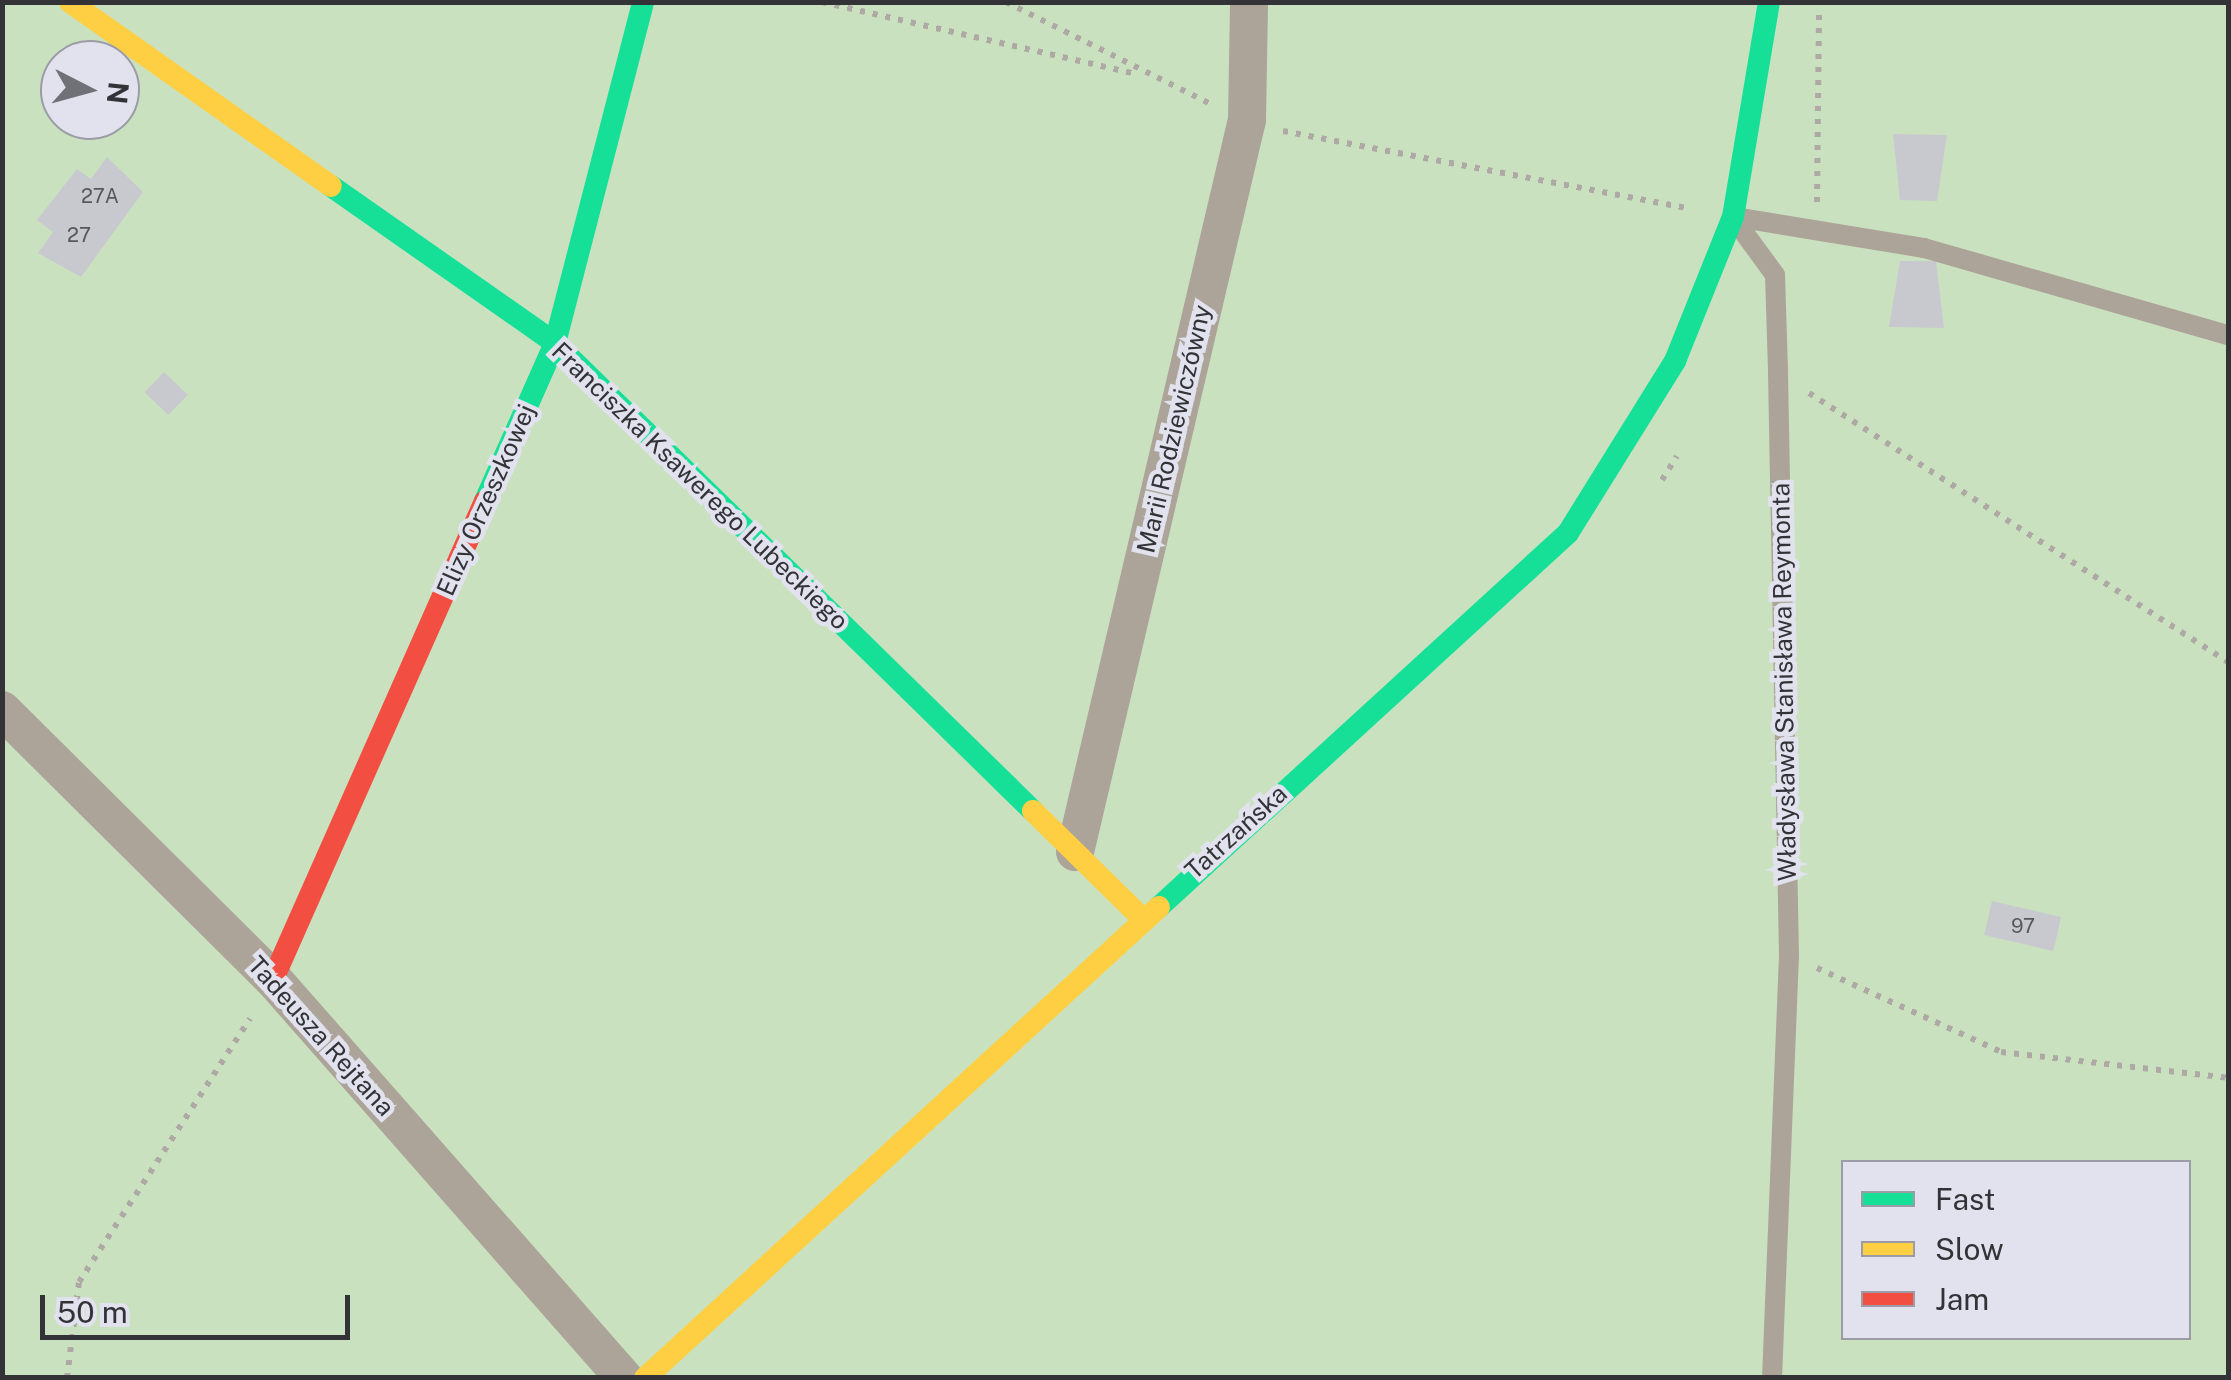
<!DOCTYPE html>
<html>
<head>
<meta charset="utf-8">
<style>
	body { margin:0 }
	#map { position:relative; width:2231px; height:1380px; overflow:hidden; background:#e4e5eb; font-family:"Public Sans",sans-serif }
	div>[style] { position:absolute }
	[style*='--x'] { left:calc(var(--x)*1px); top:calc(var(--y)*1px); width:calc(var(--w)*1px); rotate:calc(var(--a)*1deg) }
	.green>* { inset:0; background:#cae1c0 }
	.building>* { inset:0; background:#c8c9ce; transform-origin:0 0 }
	.path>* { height:6px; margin-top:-3px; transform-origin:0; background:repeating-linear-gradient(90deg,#aea9a4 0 5px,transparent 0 13px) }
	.lane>* { height:20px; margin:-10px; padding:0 10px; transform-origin:10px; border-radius:10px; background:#aca498 }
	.street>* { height:38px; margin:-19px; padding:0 19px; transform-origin:19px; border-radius:19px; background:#aca498 }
	.fast>* { height:22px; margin:-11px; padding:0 11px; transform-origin:11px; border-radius:11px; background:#16e098 }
	.slow>* { height:22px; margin:-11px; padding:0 11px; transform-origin:11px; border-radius:11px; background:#ffcf43 }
	.jam>* { height:22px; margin:-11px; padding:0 11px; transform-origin:11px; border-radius:11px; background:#f24e42 }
	span { translate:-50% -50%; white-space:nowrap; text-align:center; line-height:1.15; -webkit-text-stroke:9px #e1e2ee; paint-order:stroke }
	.number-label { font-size:20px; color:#58585d }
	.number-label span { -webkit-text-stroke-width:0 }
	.street-label { font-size:25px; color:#323237 }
	.frame { position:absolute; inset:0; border:5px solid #323237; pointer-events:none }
	.legend { position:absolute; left:1841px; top:1160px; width:350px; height:180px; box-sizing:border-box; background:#e1e2ee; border:2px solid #9b9ca5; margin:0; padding:12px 18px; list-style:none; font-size:30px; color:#323237 }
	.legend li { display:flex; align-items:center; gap:20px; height:50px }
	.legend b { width:50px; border:2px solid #9b9ca5 }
	.north { position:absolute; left:40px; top:40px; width:100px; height:100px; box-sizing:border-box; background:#e1e2ee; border:2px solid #9b9ca5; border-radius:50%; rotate:96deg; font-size:28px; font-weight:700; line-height:40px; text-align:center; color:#323237 }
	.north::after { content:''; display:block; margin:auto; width:35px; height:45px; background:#707176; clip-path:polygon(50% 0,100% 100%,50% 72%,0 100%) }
	.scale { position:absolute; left:40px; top:1295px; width:310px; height:45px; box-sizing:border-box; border:5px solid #323237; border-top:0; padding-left:12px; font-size:30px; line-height:35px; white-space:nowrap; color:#323237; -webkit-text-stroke:8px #e1e2ee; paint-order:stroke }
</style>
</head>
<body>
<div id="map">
	<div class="green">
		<i style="clip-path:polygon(evenodd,3px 3px,2228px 3px,2228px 1377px,3px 1377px,3px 3px,60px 60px,120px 60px,120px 120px,60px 120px,60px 60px,3px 3px,1844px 1162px,2188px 1162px,2188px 1338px,1844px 1338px,1844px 1162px)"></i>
	</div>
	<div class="building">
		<i style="clip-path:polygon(1893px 134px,1947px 135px,1937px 201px,1900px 200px)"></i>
		<i style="clip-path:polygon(107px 157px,143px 192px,81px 277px,38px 253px,53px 232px,37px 220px,77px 169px,91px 179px)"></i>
		<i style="clip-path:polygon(1900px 261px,1936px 261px,1944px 328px,1889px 327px)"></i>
		<i style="left:164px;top:372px;width:33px;height:28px;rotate:44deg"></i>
		<i style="left:1992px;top:901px;width:71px;height:35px;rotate:13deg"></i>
	</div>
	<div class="path">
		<i style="--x:822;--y:2;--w:323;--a:12.9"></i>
		<i style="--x:1006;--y:2;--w:229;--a:26.5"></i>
		<i style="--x:1283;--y:131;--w:412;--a:10.8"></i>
		<i style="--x:1817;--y:202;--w:188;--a:-89.4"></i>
		<i style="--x:1809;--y:393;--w:498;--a:32.7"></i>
		<i style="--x:1662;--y:480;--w:28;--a:-58"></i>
		<i style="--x:1817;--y:968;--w:202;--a:24.5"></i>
		<i style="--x:2001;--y:1052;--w:228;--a:6.5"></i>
		<i style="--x:67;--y:1378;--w:97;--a:-82.9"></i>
		<i style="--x:79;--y:1282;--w:314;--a:-57"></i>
	</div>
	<div class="lane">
		<i style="--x:1735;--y:217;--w:192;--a:9.3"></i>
		<i style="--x:1924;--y:248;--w:316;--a:16"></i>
		<i style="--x:1737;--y:223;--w:64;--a:53.8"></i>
		<i style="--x:1775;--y:275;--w:98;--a:88.2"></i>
		<i style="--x:1778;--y:373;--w:582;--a:88.92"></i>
		<i style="--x:1789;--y:955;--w:423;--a:92.3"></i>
	</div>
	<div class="street">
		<i style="--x:2;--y:710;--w:382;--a:44.8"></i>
		<i style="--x:273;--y:979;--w:531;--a:48.66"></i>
		<i style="--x:1075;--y:852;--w:752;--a:-76.78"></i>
		<i style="--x:1247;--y:120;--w:118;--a:-89"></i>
	</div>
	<div class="fast">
		<i style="--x:331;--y:186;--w:274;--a:35"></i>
		<i style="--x:555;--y:343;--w:669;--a:44.39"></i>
		<i style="--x:485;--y:501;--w:173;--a:-66.1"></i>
		<i style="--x:555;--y:343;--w:352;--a:-75.5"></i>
		<i style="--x:1159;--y:907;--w:554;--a:-42.44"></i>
		<i style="--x:1568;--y:533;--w:203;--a:-58.1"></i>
		<i style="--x:1675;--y:361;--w:155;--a:-68.1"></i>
		<i style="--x:1733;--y:217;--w:218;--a:-80.5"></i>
	</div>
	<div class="slow">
		<i style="--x:70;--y:2;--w:319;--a:35.2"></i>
		<i style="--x:1033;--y:811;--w:153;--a:44.5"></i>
		<i style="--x:645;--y:1378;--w:697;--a:-42.5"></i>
	</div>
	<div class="jam">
		<i style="--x:273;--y:979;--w:523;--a:-66.08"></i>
	</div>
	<div class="number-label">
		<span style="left:100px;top:196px">27A</span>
		<span style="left:79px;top:235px">27</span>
		<span style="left:2023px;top:926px">97</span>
	</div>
	<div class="street-label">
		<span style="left:1174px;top:429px;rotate:-77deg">Marii Rodziewiczówny</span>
		<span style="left:700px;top:486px;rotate:44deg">Franciszka Ksawerego Lubeckiego</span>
		<span style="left:486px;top:500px;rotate:-66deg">Elizy Orzeszkowej</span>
		<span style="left:1784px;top:682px;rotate:-91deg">Władysława Stanisława Reymonta</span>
		<span style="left:1236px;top:832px;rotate:-42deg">Tatrzańska</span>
		<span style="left:321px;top:1036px;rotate:48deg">Tadeusza Rejtana</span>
	</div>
	<div class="frame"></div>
	<ul class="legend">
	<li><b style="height:12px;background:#16e098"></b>Fast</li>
	<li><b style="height:12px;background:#ffcf43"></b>Slow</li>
	<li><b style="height:12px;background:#f24e42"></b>Jam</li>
	</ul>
	<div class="north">N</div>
	<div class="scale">50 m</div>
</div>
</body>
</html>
